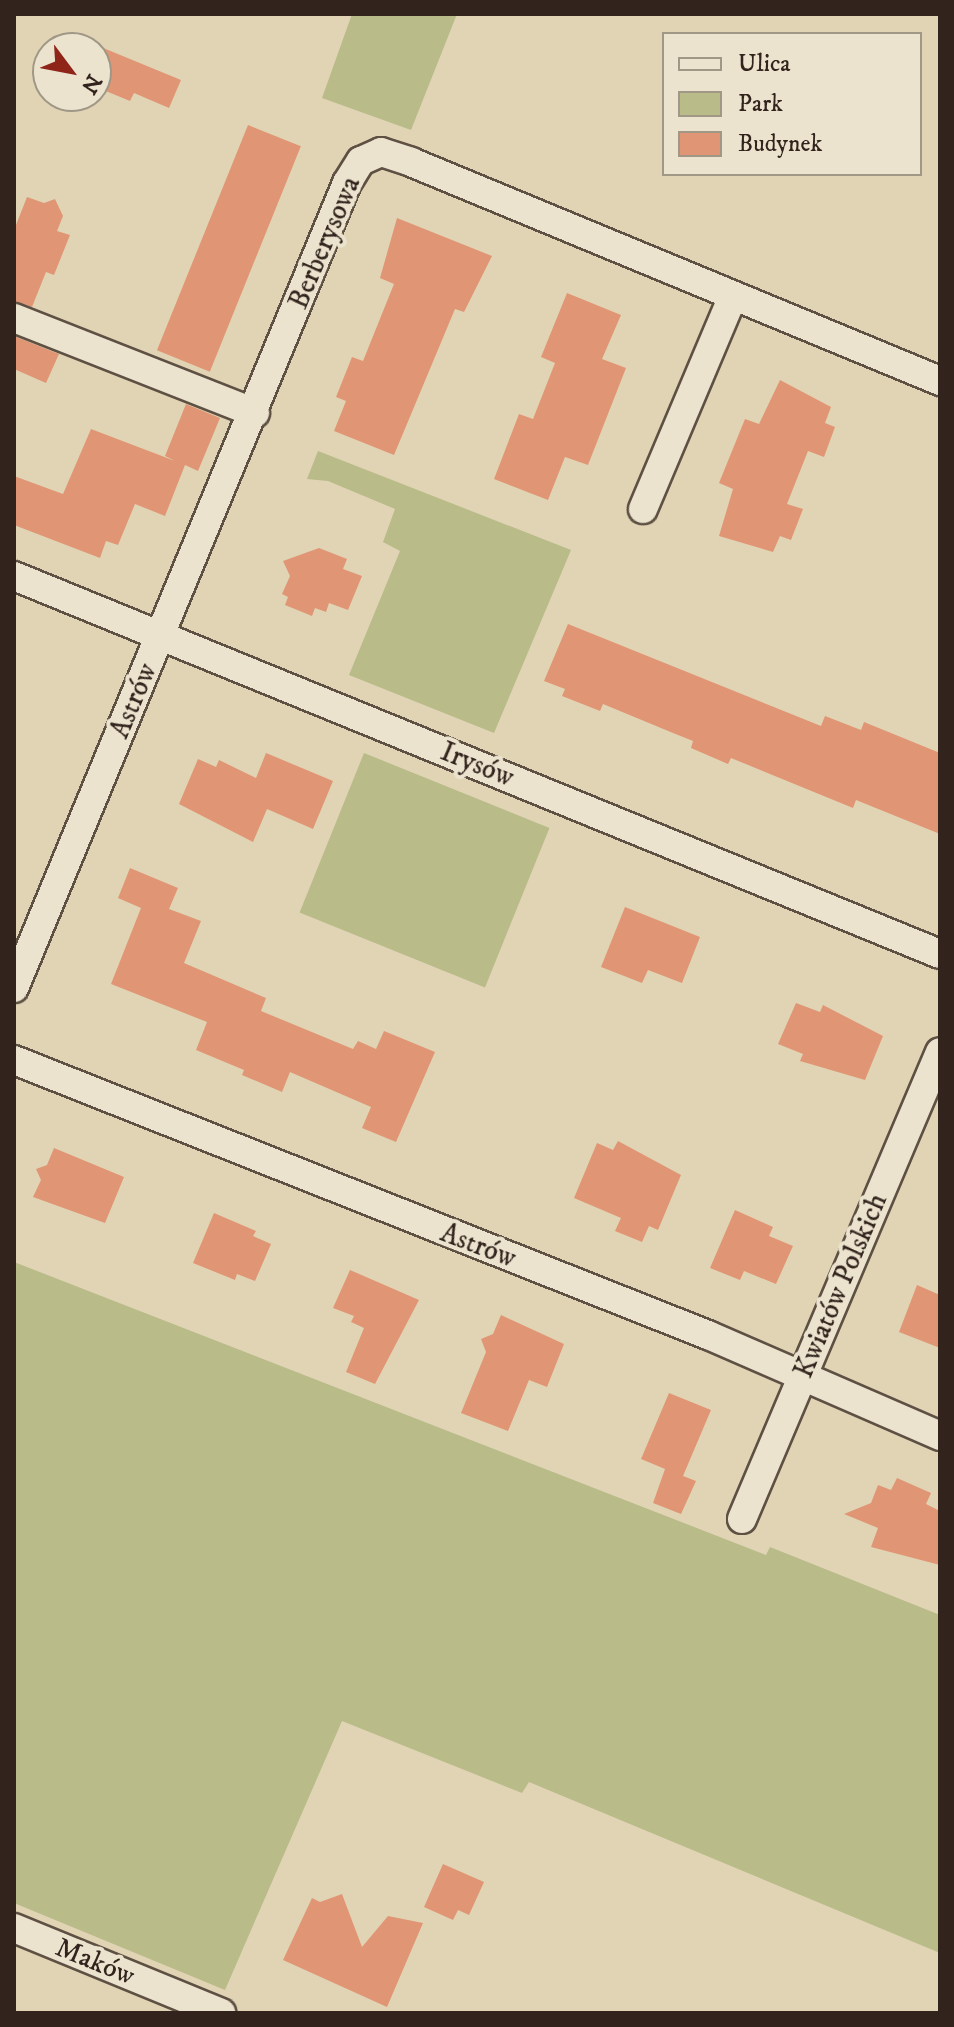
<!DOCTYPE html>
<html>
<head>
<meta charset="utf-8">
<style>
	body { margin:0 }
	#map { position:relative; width:954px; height:2027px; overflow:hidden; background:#e0d4b4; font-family:"IM FELL DW Pica",serif }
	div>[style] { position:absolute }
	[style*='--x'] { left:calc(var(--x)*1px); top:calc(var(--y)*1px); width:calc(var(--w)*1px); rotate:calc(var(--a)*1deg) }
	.green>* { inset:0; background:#b9bb89; transform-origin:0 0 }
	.building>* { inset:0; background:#e09675; transform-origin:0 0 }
	.roads { filter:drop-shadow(2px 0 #5e5043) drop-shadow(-2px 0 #5e5043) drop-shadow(0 2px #5e5043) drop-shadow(0 -2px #5e5043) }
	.street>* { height:28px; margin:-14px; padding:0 14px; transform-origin:14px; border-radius:14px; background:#ebe3ce }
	span { translate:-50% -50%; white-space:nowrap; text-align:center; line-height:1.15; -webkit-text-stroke:8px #ebe3ce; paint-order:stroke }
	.street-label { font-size:28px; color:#32241d }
	.frame { position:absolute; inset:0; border:16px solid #32241d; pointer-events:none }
	.legend { position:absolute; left:662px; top:32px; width:260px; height:144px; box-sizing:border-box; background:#ebe3ce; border:2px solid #a19787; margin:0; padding:10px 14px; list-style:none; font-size:24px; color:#32241d }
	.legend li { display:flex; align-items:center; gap:16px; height:40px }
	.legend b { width:40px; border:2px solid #a19787 }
	.north { position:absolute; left:32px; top:32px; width:80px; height:80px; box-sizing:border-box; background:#ebe3ce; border:2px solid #a19787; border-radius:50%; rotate:122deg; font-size:22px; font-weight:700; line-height:32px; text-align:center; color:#32241d }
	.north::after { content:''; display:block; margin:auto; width:28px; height:36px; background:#8f2418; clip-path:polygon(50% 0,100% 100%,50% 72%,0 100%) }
</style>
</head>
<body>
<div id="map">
	<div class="green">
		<i style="clip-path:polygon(352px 14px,457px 14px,411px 130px,322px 98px)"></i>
		<i style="clip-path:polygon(318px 451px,571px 550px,494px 733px,349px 675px,400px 551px,383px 542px,395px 509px,328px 481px,307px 479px)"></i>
		<i style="left:364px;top:753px;width:200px;height:172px;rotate:22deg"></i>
		<i style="clip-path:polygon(14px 1262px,766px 1555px,770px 1547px,940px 1615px,940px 1953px,529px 1782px,522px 1793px,342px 1721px,225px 1990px,14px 1903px)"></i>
	</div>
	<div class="building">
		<i style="clip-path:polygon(96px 45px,181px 80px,169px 108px,134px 93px,130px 101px,96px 87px)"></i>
		<i style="left:248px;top:125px;width:57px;height:243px;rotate:22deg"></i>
		<i style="clip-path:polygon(27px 197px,44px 203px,55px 199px,63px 216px,57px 231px,70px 235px,54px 275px,46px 272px,32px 307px,14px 301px,14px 230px)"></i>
		<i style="clip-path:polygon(397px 218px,492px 256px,464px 312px,455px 309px,394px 455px,334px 431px,346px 401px,336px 397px,352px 357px,363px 361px,394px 284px,380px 278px)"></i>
		<i style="clip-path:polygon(567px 293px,621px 315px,602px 359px,626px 368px,588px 465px,565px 457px,548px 500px,494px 479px,519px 414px,533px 419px,555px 363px,541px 357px)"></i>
		<i style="clip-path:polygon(14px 336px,59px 354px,46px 383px,14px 369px)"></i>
		<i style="clip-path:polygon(780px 380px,831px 407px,825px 423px,835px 427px,824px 457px,808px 451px,787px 504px,803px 509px,791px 540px,780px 536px,773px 552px,719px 536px,733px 489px,719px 483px,745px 419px,759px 424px)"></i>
		<i style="clip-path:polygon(186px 404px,220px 418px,198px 471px,185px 465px,165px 516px,135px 504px,118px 545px,106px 541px,100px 558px,14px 525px,14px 476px,63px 494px,91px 429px,175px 461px,165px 456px)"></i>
		<i style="clip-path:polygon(319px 548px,347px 559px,343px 569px,362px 576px,348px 610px,329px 603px,326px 612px,315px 608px,312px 616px,285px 605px,288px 597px,282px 594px,290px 576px,283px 561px)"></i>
		<i style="clip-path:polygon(568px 624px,821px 726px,825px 716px,861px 730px,864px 722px,940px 753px,940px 834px,856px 800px,853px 808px,731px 758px,728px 764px,691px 748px,693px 741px,673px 733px,603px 704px,600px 711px,562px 696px,565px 689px,544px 681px)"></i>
		<i style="clip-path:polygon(266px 753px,333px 781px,313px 829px,267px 809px,253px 842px,179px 804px,198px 759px,216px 767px,219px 760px,256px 778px)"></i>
		<i style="clip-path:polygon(130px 868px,178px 888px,169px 909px,201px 921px,184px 963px,266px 998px,261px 1011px,353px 1049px,358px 1041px,376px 1049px,384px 1031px,435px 1052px,396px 1142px,362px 1128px,371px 1107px,290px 1072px,282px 1092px,242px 1075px,244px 1070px,196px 1050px,207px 1022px,111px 984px,141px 908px,118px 898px)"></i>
		<i style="clip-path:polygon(625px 907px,700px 937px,682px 983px,648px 970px,642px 983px,601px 967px)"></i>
		<i style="clip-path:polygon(796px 1003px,820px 1012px,823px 1005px,883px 1036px,865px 1080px,800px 1061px,803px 1054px,778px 1044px)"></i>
		<i style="clip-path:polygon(618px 1141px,681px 1175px,658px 1230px,649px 1226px,642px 1242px,615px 1231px,621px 1218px,574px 1198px,597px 1143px,613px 1150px)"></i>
		<i style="clip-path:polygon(54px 1148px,124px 1177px,105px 1223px,33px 1197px,41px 1180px,36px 1169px,47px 1165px)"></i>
		<i style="clip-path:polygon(735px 1210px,773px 1227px,769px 1236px,793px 1246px,776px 1284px,744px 1271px,740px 1280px,710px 1268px)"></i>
		<i style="clip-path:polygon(214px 1213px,256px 1231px,253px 1236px,271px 1244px,255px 1281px,237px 1274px,235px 1280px,193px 1263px)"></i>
		<i style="clip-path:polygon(350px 1270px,419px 1300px,375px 1384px,346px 1372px,364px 1328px,351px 1322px,354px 1316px,333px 1308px)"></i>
		<i style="clip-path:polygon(917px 1285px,940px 1295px,940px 1348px,899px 1332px)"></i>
		<i style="clip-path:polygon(501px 1315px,564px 1344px,547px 1387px,529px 1380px,508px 1431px,461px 1413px,486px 1352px,481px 1339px,493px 1334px)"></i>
		<i style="clip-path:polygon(669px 1393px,711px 1410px,683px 1476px,696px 1481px,681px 1514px,653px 1503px,665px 1469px,641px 1459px)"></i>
		<i style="clip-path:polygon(897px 1478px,931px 1493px,926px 1504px,940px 1511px,940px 1565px,871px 1547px,878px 1528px,844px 1514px,871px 1503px,878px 1485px,891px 1490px)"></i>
		<i style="clip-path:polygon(443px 1864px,484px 1882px,469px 1915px,458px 1910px,453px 1920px,424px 1907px)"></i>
		<i style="clip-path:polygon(342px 1894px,362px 1947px,388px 1916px,423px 1923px,387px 2007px,283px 1960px,312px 1898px,320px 1902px)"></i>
	</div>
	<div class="roads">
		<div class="street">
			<i style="--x:14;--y:318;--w:259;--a:21.5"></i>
			<i style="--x:643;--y:509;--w:229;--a:-67.1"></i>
			<i style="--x:14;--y:576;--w:1000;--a:22.21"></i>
			<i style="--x:14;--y:988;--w:871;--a:-67.53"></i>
			<i style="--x:347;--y:183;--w:26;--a:-58"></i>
			<i style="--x:361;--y:161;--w:22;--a:-24"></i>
			<i style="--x:381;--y:152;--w:32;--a:18"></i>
			<i style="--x:411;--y:162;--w:573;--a:22.49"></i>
			<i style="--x:14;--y:1060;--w:746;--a:21.62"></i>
			<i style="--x:708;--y:1335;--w:253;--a:23.5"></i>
			<i style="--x:742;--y:1519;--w:507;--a:-67.02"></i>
			<i style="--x:14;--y:1928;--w:224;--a:22.3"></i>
		</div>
	</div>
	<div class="street-label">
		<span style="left:325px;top:243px;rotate:-67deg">Berberysowa</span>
		<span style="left:134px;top:701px;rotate:-67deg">Astrów</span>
		<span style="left:477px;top:765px;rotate:22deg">Irysów</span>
		<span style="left:478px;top:1246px;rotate:21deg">Astrów</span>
		<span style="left:841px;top:1286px;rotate:-67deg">Kwiatów Polskich</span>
		<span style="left:95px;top:1962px;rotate:22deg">Maków</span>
	</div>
	<div class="frame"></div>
	<ul class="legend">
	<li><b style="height:10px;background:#ebe3ce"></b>Ulica</li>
	<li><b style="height:22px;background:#b9bb89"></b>Park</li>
	<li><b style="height:22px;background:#e09675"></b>Budynek</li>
	</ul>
	<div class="north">N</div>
</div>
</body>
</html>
